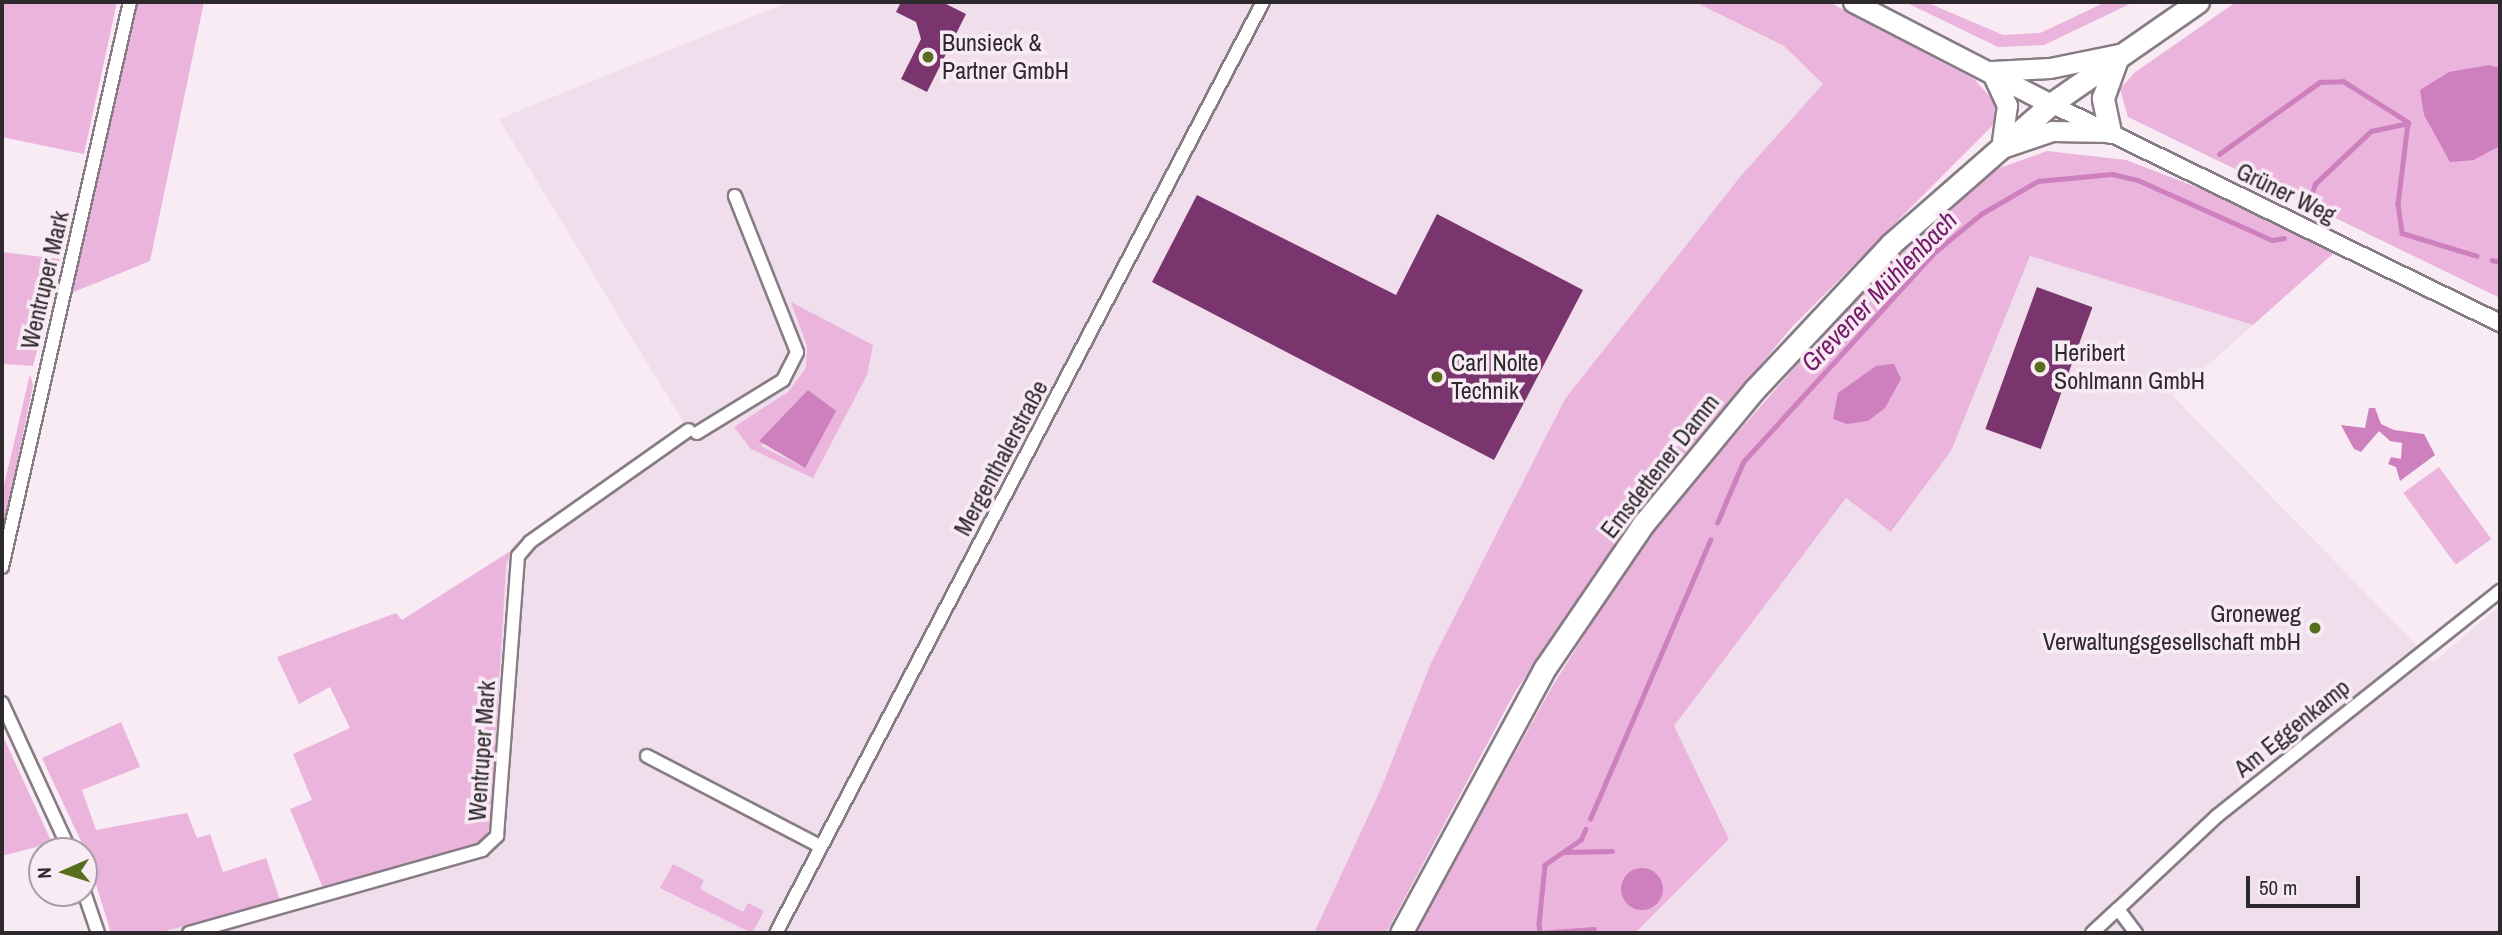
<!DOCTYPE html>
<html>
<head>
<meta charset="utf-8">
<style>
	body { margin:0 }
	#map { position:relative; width:2502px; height:935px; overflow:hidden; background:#f8ebf4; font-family:"Archivo Narrow",sans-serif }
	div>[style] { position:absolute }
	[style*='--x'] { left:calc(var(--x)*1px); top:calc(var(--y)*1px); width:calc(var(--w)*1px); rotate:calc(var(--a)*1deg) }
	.built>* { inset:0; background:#f1deec }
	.green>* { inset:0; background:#eab4dd; transform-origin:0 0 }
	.water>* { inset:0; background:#cd80bd }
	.round { border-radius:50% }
	.stream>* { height:4.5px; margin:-2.25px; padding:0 2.25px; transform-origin:2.25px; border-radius:2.25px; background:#cd80bd }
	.building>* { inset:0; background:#7a346e; transform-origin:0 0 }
	.roads { filter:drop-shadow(2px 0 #877c84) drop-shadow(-2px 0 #877c84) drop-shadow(0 2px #877c84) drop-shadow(0 -2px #877c84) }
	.minor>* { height:12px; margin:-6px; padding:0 6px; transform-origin:6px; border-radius:6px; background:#fff }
	.tertiary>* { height:16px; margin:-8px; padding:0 8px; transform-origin:8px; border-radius:8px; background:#fff }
	.secondary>* { height:19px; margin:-9.5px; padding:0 9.5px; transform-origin:9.5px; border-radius:9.5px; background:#fff }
	.primary>* { height:21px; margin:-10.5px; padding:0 10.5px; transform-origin:10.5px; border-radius:10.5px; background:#fff }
	.dots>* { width:19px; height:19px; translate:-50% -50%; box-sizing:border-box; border:4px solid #f8ebf4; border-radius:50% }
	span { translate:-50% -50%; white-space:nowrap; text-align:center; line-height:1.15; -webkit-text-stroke:7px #f8ebf4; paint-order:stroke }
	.poi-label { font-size:24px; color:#2d292c }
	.left { translate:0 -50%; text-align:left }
	.right { translate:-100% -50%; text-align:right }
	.street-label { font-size:24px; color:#2d292c }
	.water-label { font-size:26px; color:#761b69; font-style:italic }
	.frame { position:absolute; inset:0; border:4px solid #2d292c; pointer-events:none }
	.north { position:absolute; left:28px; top:837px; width:70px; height:70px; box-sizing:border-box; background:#f8ebf4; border:2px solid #a79da4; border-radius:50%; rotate:267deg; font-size:19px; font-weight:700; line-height:28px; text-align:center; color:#2d292c }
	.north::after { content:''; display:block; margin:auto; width:24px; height:32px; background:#576e1f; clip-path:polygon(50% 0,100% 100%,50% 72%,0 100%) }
	.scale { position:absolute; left:2246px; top:876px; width:114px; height:32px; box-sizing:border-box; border:4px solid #2d292c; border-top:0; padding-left:9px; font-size:21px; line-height:24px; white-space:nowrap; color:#2d292c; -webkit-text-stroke:5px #f8ebf4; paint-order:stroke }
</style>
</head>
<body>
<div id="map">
	<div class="built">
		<i style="clip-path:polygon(789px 2px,1798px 2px,1925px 64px,1651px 455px,1364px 933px,158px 933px,475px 847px,506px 565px,513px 545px,688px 430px,499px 119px)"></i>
		<i style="clip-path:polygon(2030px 256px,2253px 325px,2173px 396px,2433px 662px,2500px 606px,2500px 933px,1635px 933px,1729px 839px,1674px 726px,1846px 498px,1892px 532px,1951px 451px)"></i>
	</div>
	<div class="green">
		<i style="clip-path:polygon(2px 2px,117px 2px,84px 154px,2px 137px)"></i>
		<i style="clip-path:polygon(134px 2px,204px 2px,150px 261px,69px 294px)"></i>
		<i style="clip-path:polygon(1695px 2px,1829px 2px,1974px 79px,1994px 101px,1996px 122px,1792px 327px,1636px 514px,1515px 692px,1386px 933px,1314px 933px,1380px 791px,1431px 663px,1565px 399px,1740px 177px,1823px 84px,1784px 46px)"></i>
		<i style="clip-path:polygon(1905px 2px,1926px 2px,2003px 35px,2040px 33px,2106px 2px,2134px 2px,2044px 45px,1998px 47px)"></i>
		<i style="clip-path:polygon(2236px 2px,2500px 2px,2500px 68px,2488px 65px,2474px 160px,2500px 146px,2500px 298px,2128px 117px,2120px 89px,2134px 73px)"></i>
		<i style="clip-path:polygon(2047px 151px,2126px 160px,2225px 198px,2335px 252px,2253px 325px,2030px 256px,1951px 451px,1891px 532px,1846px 498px,1674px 726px,1729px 839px,1635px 933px,1415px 933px,1553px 685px,1648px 534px,1871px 281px,1997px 169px)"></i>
		<i style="clip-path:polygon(2px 252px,60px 259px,33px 366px,2px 364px)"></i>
		<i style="clip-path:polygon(evenodd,791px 302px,873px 345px,867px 375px,813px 478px,751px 449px,734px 427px,788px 392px,806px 368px,807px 346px,791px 302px,808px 390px,805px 468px,761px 446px,808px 390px)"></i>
		<i style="clip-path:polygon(30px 374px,33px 385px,2px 536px,2px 494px)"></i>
		<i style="left:2439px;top:467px;width:89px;height:44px;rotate:54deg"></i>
		<i style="clip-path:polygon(512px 550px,506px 565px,491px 824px,486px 837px,475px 847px,323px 888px,290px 809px,312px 800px,293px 754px,350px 728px,330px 687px,299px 704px,277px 657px,396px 613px,402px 620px)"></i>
		<i style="clip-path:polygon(121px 722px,140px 767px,82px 790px,96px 830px,187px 813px,197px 838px,210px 834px,223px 872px,266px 858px,280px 900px,158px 933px,111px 933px,86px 852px,42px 758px)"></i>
		<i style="clip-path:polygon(2px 734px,52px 843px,2px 856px)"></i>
		<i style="clip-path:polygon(673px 864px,704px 880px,700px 889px,743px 912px,748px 903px,764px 911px,752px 933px,660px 888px)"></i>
	</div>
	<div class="water">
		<i style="clip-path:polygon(2489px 65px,2500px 68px,2500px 146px,2474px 160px,2450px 162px,2424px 115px,2420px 90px,2449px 72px)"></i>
		<i style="clip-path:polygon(1894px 364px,1901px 379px,1885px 408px,1868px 421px,1847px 424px,1833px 419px,1838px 393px,1876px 366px)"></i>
		<i style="clip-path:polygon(808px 390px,836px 411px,805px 468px,759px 441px)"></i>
		<i style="clip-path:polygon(2369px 408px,2375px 408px,2381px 424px,2394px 430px,2424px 434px,2435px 455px,2400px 481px,2396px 467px,2388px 464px,2391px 457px,2401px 459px,2402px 443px,2390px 441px,2379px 431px,2361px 452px,2354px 449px,2341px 425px,2365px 428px)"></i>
		<i class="round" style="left:1621px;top:868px;width:42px;height:42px"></i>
	</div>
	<div class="stream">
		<i style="--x:2219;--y:154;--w:124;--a:-35.5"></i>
		<i style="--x:2320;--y:82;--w:23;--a:-2"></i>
		<i style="--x:2343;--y:81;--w:77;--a:32.2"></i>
		<i style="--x:2311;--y:196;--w:13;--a:-72"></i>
		<i style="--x:2315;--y:184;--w:77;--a:-43.4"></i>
		<i style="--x:2371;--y:131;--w:38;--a:-12"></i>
		<i style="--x:2408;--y:123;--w:82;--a:97"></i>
		<i style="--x:2398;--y:204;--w:29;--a:82"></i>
		<i style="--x:2402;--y:233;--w:78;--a:17"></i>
		<i style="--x:2492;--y:260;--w:8;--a:14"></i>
		<i style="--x:1717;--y:523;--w:66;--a:-66.9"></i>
		<i style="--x:1743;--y:462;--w:286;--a:-47.6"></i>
		<i style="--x:1936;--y:251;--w:58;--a:-39.4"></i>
		<i style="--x:1981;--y:214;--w:66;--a:-30.1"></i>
		<i style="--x:2038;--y:181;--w:74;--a:-5.4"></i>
		<i style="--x:2112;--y:174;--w:27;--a:13"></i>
		<i style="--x:2138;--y:180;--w:147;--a:24.1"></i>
		<i style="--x:2272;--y:240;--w:12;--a:-9"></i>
		<i style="--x:1590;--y:819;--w:304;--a:-66.7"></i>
		<i style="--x:1586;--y:829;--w:12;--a:114"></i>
		<i style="--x:1581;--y:840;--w:44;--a:145.2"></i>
		<i style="--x:1545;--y:865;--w:59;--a:95.8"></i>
		<i style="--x:1539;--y:924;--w:9;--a:84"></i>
		<i style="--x:1540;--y:933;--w:54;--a:-4.2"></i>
		<i style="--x:1565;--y:852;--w:47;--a:-1.2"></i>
	</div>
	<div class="building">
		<i style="clip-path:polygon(901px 2px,942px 2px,966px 14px,927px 92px,901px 79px,921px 39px,916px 22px,896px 12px)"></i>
		<i style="clip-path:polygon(1197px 195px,1396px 295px,1437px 214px,1583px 290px,1494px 460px,1152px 282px)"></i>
		<i style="left:2037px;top:287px;width:59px;height:151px;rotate:20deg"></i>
	</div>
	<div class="roads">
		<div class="minor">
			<i style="--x:697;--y:433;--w:101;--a:-31.6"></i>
			<i style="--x:783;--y:380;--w:31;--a:-63"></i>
			<i style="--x:797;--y:352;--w:168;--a:-111.7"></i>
			<i style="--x:2;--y:567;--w:579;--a:-77.24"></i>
			<i style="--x:2;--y:703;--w:163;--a:65.3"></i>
			<i style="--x:647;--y:756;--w:195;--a:27.5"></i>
			<i style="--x:84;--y:892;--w:43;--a:71.1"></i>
			<i style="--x:189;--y:933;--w:305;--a:-15.8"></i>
			<i style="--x:482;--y:850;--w:21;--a:-43"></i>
			<i style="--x:497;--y:836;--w:281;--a:-85.7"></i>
			<i style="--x:518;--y:556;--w:18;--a:-49"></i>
			<i style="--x:530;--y:542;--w:194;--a:-35.2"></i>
			<i style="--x:776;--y:933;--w:1051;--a:-62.39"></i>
			<i style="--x:2092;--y:933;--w:35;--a:-43"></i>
			<i style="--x:2136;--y:933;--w:30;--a:-127"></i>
			<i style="--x:2118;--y:909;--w:136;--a:-43.2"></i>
			<i style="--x:2217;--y:816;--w:362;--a:-38.5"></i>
		</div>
		<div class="tertiary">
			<i style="--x:2051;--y:104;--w:500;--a:26"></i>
		</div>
		<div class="secondary">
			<i style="--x:1853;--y:2;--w:223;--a:27.3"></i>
			<i style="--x:1991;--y:71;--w:38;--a:65"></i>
			<i style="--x:2007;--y:105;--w:43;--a:97.9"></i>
			<i style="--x:1992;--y:71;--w:58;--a:-3"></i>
			<i style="--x:2050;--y:68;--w:70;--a:-11.5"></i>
			<i style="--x:2002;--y:148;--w:53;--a:-18.8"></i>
			<i style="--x:2052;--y:131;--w:58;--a:1"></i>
		</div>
		<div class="primary">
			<i style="--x:2110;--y:132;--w:35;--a:-102"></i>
			<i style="--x:2103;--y:98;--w:45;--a:-70.3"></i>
			<i style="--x:1401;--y:933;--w:302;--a:-61.5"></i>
			<i style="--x:1545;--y:668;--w:176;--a:-55.7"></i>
			<i style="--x:1644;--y:523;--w:174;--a:-50.4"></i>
			<i style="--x:1755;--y:389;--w:199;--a:-46.8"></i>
			<i style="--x:1891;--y:244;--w:213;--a:-41.2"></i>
			<i style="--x:2051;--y:104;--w:179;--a:-34.8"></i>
		</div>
	</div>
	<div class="dots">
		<i style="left:928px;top:57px;background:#576e1f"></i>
		<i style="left:2040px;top:367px;background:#576e1f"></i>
		<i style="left:1437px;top:377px;background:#576e1f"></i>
		<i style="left:2315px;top:628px;background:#576e1f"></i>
	</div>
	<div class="poi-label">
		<span class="left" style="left:942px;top:57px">Bunsieck &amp;<br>Partner GmbH</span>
		<span class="left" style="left:2054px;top:367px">Heribert<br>Sohlmann GmbH</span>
		<span class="left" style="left:1451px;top:377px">Carl Nolte<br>Technik</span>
		<span class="right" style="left:2301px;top:628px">Groneweg<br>Verwaltungsgesellschaft mbH</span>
	</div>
	<div class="street-label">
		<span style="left:2286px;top:193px;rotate:26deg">Grüner Weg</span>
		<span style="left:45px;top:280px;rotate:-77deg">Wentruper Mark</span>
		<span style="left:1001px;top:458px;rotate:-62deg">Mergenthalerstraße</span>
		<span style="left:1660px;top:466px;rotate:-52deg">Emsdettener Damm</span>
		<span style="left:2292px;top:728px;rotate:-39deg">Am Eggenkamp</span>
		<span style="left:482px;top:751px;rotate:-86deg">Wentruper Mark</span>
	</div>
	<div class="water-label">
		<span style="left:1879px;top:291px;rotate:-46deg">Grevener Mühlenbach</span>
	</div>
	<div class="frame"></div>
	<div class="north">N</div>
	<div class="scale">50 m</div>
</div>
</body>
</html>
